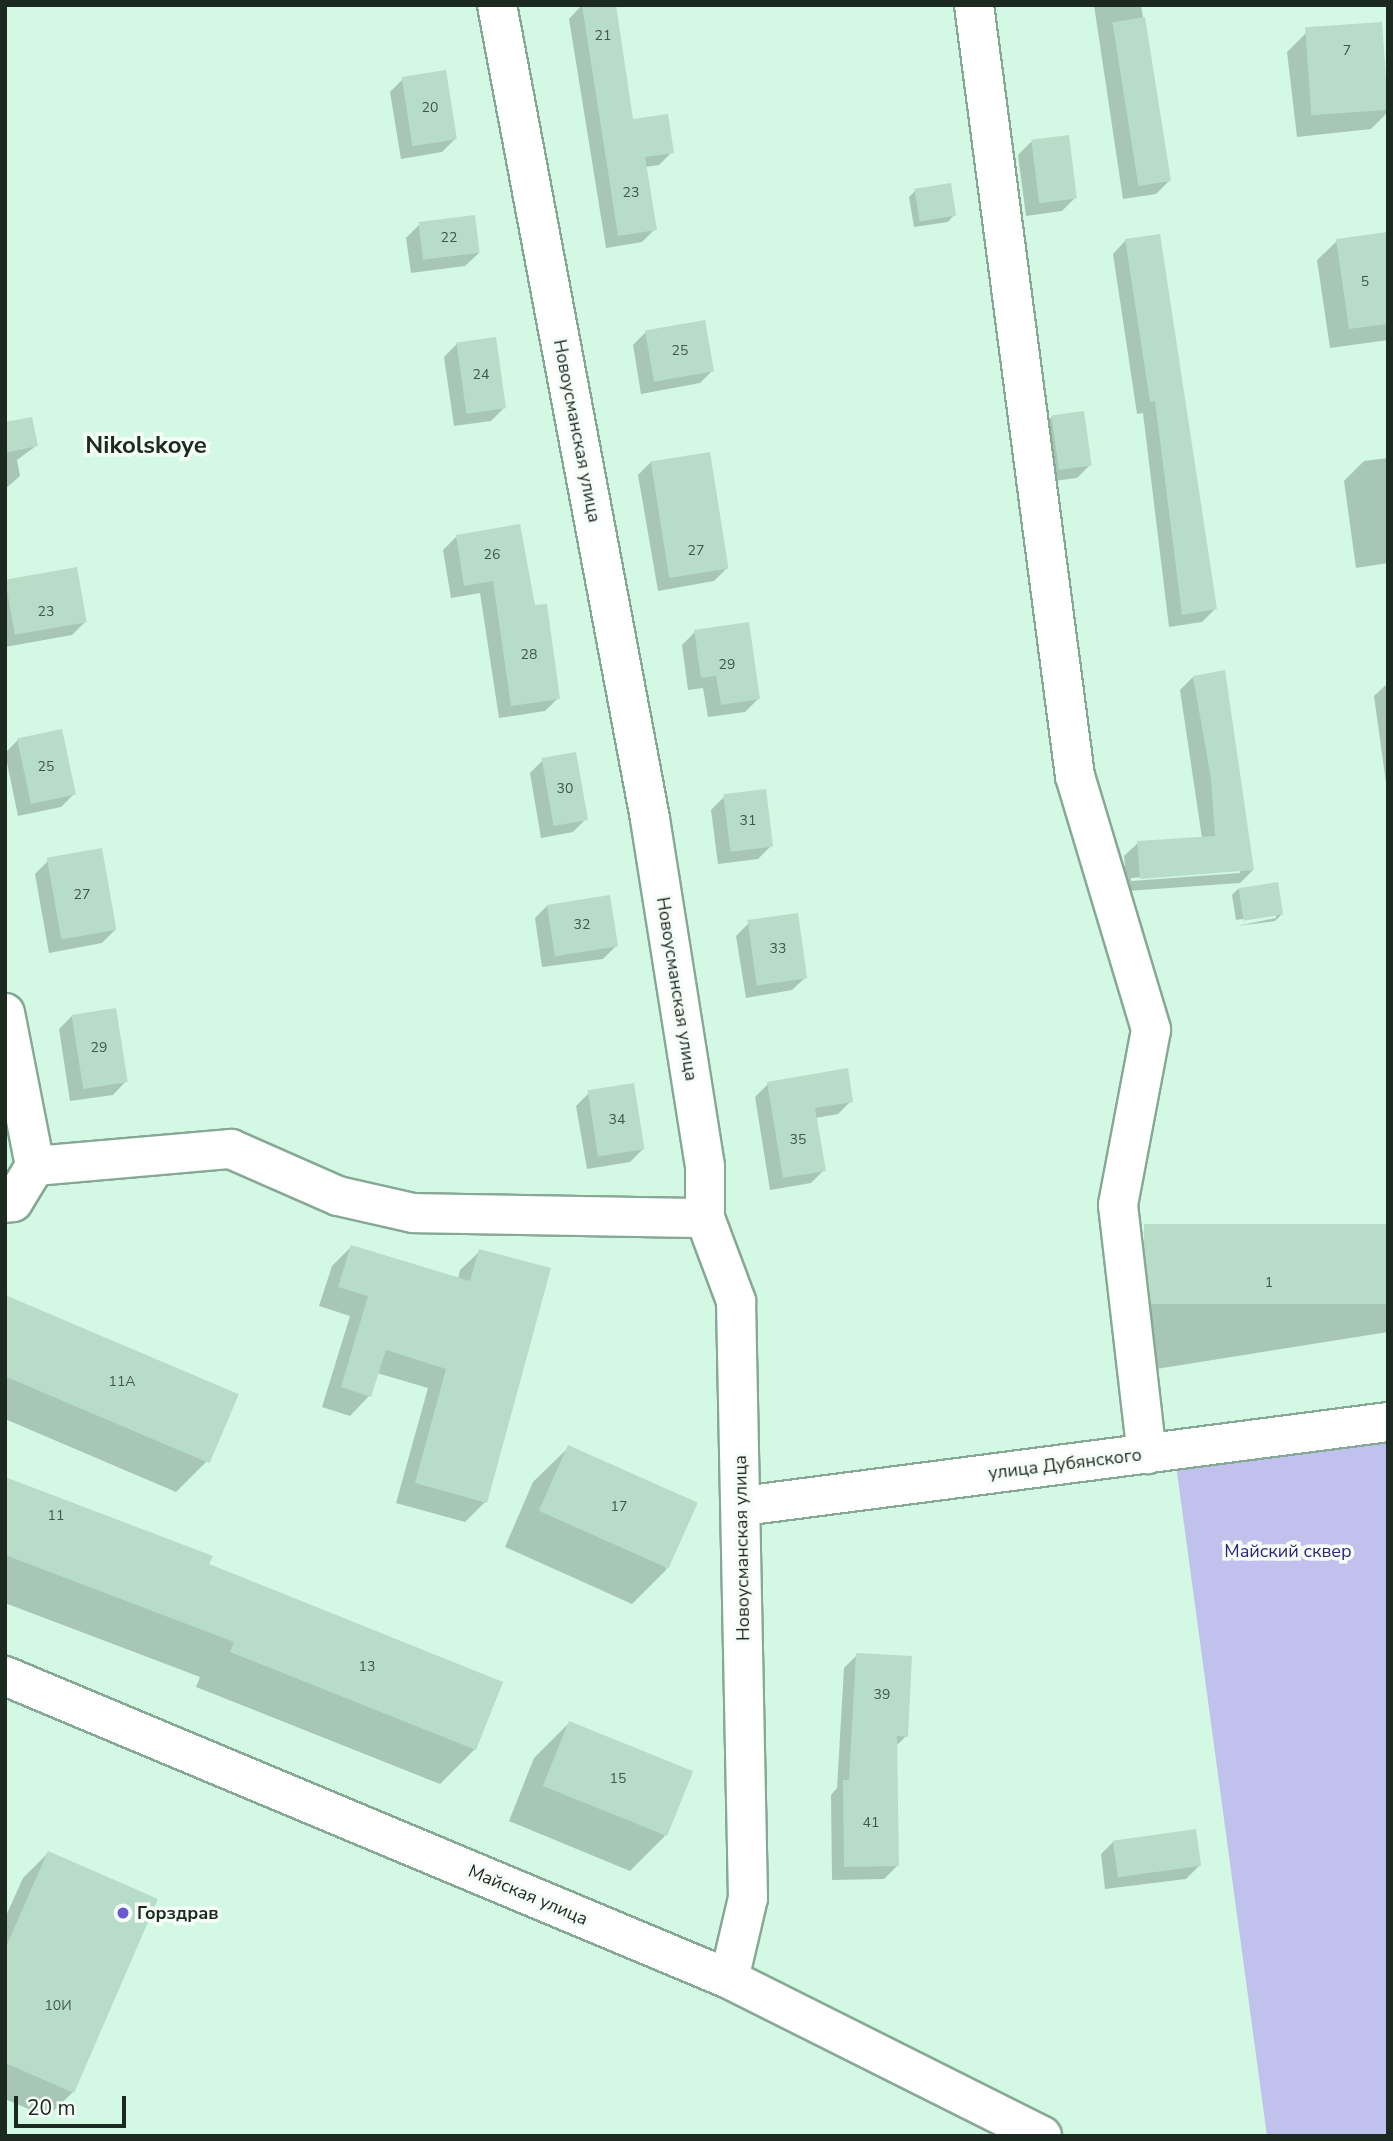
<!DOCTYPE html>
<html>
<head>
<meta charset="utf-8">
<style>
	body { margin:0 }
	#map { position:relative; width:1393px; height:2141px; overflow:hidden; background:#d3f8e3; font-family:"Nunito Sans",sans-serif }
	div>[style] { position:absolute }
	[style*='--x'] { left:calc(var(--x)*1px); top:calc(var(--y)*1px); width:calc(var(--w)*1px); rotate:calc(var(--a)*1deg) }
	.green>* { inset:0; background:#c1c1ee }
	.shadow>* { inset:0; background:#0003 }
	.building>* { inset:0; background:#b7dcc7; transform-origin:0 0 }
	.roads { filter:drop-shadow(2px 0 #86a996) drop-shadow(-2px 0 #86a996) drop-shadow(0 2px #86a996) drop-shadow(0 -2px #86a996) }
	.minor>* { height:38px; margin:-19px; padding:0 19px; transform-origin:19px; border-radius:19px; background:#fff }
	.dots>* { width:19px; height:19px; translate:-50% -50%; box-sizing:border-box; border:4px solid #f6fdf9; border-radius:50% }
	span { translate:-50% -50%; white-space:nowrap; text-align:center; line-height:1.15; -webkit-text-stroke:7px #f6fdf9; paint-order:stroke }
	.number-label { font-size:14px; color:#42564a }
	.number-label span { -webkit-text-stroke-width:0 }
	.street-label { font-size:18px; color:#1b2921 }
	.park-label { font-size:18px; color:#322477 }
	.poi-label { font-size:18px; color:#1b2921; font-weight:700 }
	.left { translate:0 -50%; text-align:left }
	.district-label { font-size:24px; color:#1b2921; font-weight:700 }
	.frame { position:absolute; inset:0; border:7px solid #1b2921; pointer-events:none }
	.scale { position:absolute; left:14px; top:2096px; width:112px; height:32px; box-sizing:border-box; border:4px solid #1b2921; border-top:0; padding-left:9px; font-size:21px; line-height:24px; white-space:nowrap; color:#1b2921; -webkit-text-stroke:5px #f6fdf9; paint-order:stroke }
</style>
</head>
<body>
<div id="map">
	<div class="green">
		<i style="clip-path:polygon(1388px 1435px,1388px 2136px,1267px 2136px,1176px 1465px)"></i>
	</div>
	<div class="shadow">
		<i style="clip-path:polygon(582px 5px,631px 121px,672px 152px,659px 165px,645px 167px,655px 229px,642px 242px,606px 248px,569px 19px)"></i>
		<i style="clip-path:polygon(1094px 5px,1141px 5px,1169px 181px,1156px 194px,1123px 199px)"></i>
		<i style="clip-path:polygon(1381px 24px,1388px 112px,1371px 129px,1297px 137px,1287px 52px,1306px 33px)"></i>
		<i style="clip-path:polygon(403px 79px,456px 138px,442px 152px,401px 159px,390px 92px)"></i>
		<i style="clip-path:polygon(1031px 142px,1075px 198px,1062px 211px,1026px 216px,1018px 155px)"></i>
		<i style="clip-path:polygon(915px 191px,954px 215px,948px 222px,914px 227px,909px 197px)"></i>
		<i style="clip-path:polygon(419px 225px,479px 253px,465px 266px,411px 273px,406px 238px)"></i>
		<i style="clip-path:polygon(1388px 234px,1388px 340px,1330px 348px,1317px 260px,1337px 241px)"></i>
		<i style="clip-path:polygon(1126px 240px,1215px 609px,1202px 622px,1169px 627px,1143px 413px,1137px 414px,1113px 254px)"></i>
		<i style="clip-path:polygon(646px 332px,713px 370px,700px 383px,641px 394px,633px 345px)"></i>
		<i style="clip-path:polygon(457px 344px,504px 408px,491px 421px,454px 426px,444px 357px)"></i>
		<i style="clip-path:polygon(1052px 417px,1090px 465px,1077px 478px,1046px 482px,1039px 430px)"></i>
		<i style="clip-path:polygon(5px 424px,36px 446px,17px 460px,20px 476px,5px 489px)"></i>
		<i style="clip-path:polygon(1388px 458px,1388px 563px,1356px 568px,1344px 481px,1364px 461px)"></i>
		<i style="clip-path:polygon(651px 462px,727px 568px,714px 581px,658px 591px,638px 475px)"></i>
		<i style="clip-path:polygon(456px 537px,533px 607px,558px 698px,545px 711px,499px 718px,480px 593px,451px 598px,443px 550px)"></i>
		<i style="clip-path:polygon(5px 583px,85px 622px,72px 635px,5px 647px)"></i>
		<i style="clip-path:polygon(695px 632px,758px 699px,745px 712px,708px 717px,703px 688px,688px 690px,682px 645px)"></i>
		<i style="clip-path:polygon(evenodd,1193px 677px,1253px 870px,1240px 883px,1127px 891px,1124px 856px,1138px 843px,1202px 838px,1180px 690px,1193px 677px,1240px 870px,1240px 873px,1131px 881px,1131px 878px,1240px 870px)"></i>
		<i style="clip-path:polygon(1388px 683px,1388px 790px,1387px 790px,1374px 696px)"></i>
		<i style="clip-path:polygon(18px 740px,74px 794px,61px 807px,18px 816px,5px 753px)"></i>
		<i style="clip-path:polygon(543px 760px,586px 819px,573px 832px,541px 838px,530px 773px)"></i>
		<i style="clip-path:polygon(724px 797px,771px 846px,758px 859px,718px 864px,711px 810px)"></i>
		<i style="clip-path:polygon(48px 861px,115px 930px,102px 943px,49px 953px,35px 874px)"></i>
		<i style="clip-path:polygon(1238px 889px,1281px 915px,1275px 921px,1237px 926px,1276px 918px,1276px 914px,1236px 920px,1232px 895px)"></i>
		<i style="clip-path:polygon(548px 905px,616px 946px,603px 959px,542px 967px,535px 918px)"></i>
		<i style="clip-path:polygon(749px 923px,806px 977px,792px 990px,746px 998px,736px 936px)"></i>
		<i style="clip-path:polygon(72px 1016px,126px 1081px,113px 1095px,70px 1101px,59px 1029px)"></i>
		<i style="clip-path:polygon(768px 1084px,851px 1101px,838px 1114px,815px 1118px,824px 1170px,811px 1183px,770px 1190px,755px 1097px)"></i>
		<i style="clip-path:polygon(589px 1093px,643px 1149px,630px 1162px,587px 1169px,576px 1106px)"></i>
		<i style="clip-path:polygon(1388px 1225px,1388px 1332px,1125px 1374px,1113px 1298px,1148px 1263px)"></i>
		<i style="clip-path:polygon(351px 1247px,458px 1279px,460px 1270px,480px 1251px,485px 1502px,465px 1522px,396px 1503px,428px 1388px,377px 1373px,369px 1396px,350px 1416px,322px 1407px,350px 1316px,319px 1306px,332px 1266px)"></i>
		<i style="clip-path:polygon(5px 1297px,237px 1396px,211px 1457px,176px 1492px,5px 1419px)"></i>
		<i style="clip-path:polygon(569px 1447px,667px 1569px,632px 1604px,505px 1547px,533px 1482px)"></i>
		<i style="clip-path:polygon(5px 1479px,207px 1565px,475px 1749px,440px 1784px,196px 1687px,200px 1677px,5px 1603px)"></i>
		<i style="clip-path:polygon(857px 1655px,906px 1736px,896px 1746px,897px 1866px,884px 1879px,832px 1880px,831px 1795px,837px 1788px,844px 1668px)"></i>
		<i style="clip-path:polygon(569px 1723px,665px 1836px,630px 1871px,509px 1821px,534px 1758px)"></i>
		<i style="clip-path:polygon(1114px 1841px,1199px 1866px,1186px 1879px,1105px 1889px,1101px 1854px)"></i>
		<i style="clip-path:polygon(48px 1853px,73px 2092px,47px 2117px,5px 2099px,5px 1918px,23px 1878px)"></i>
	</div>
	<div class="building">
		<i style="clip-path:polygon(582px 5px,616px 5px,633px 119px,668px 114px,674px 153px,645px 157px,657px 230px,618px 236px)"></i>
		<i style="left:1145px;top:17px;width:166px;height:33px;rotate:81deg"></i>
		<i style="left:1382px;top:22px;width:88px;height:77px;rotate:86deg"></i>
		<i style="left:446px;top:70px;width:70px;height:45px;rotate:81deg"></i>
		<i style="left:1069px;top:135px;width:64px;height:38px;rotate:83deg"></i>
		<i style="left:951px;top:183px;width:33px;height:37px;rotate:81deg"></i>
		<i style="left:475px;top:215px;width:38px;height:57px;rotate:83deg"></i>
		<i style="clip-path:polygon(1388px 232px,1388px 324px,1349px 329px,1336px 239px)"></i>
		<i style="clip-path:polygon(1160px 234px,1217px 609px,1182px 615px,1155px 401px,1150px 402px,1125px 239px)"></i>
		<i style="left:705px;top:320px;width:52px;height:61px;rotate:80deg"></i>
		<i style="left:496px;top:337px;width:72px;height:40px;rotate:82deg"></i>
		<i style="left:1084px;top:411px;width:55px;height:33px;rotate:82deg"></i>
		<i style="clip-path:polygon(32px 417px,38px 446px,5px 453px,5px 422px)"></i>
		<i style="left:710px;top:452px;width:118px;height:60px;rotate:81deg"></i>
		<i style="clip-path:polygon(520px 524px,535px 605px,547px 604px,560px 699px,511px 706px,493px 581px,464px 586px,456px 535px)"></i>
		<i style="left:77px;top:567px;width:56px;height:73px;rotate:80deg"></i>
		<i style="clip-path:polygon(749px 622px,760px 699px,721px 705px,716px 676px,701px 678px,694px 630px)"></i>
		<i style="clip-path:polygon(1225px 670px,1254px 870px,1140px 879px,1137px 841px,1215px 836px,1211px 779px,1193px 676px)"></i>
		<i style="left:62px;top:729px;width:67px;height:46px;rotate:78deg"></i>
		<i style="left:576px;top:752px;width:69px;height:35px;rotate:80deg"></i>
		<i style="left:766px;top:789px;width:58px;height:43px;rotate:83deg"></i>
		<i style="left:102px;top:848px;width:83px;height:56px;rotate:80deg"></i>
		<i style="left:1278px;top:882px;width:33px;height:40px;rotate:81deg"></i>
		<i style="left:610px;top:895px;width:52px;height:64px;rotate:81deg"></i>
		<i style="left:798px;top:913px;width:66px;height:51px;rotate:82deg"></i>
		<i style="left:116px;top:1008px;width:75px;height:45px;rotate:81deg"></i>
		<i style="clip-path:polygon(848px 1068px,853px 1102px,815px 1108px,826px 1171px,783px 1178px,767px 1082px)"></i>
		<i style="left:634px;top:1083px;width:67px;height:47px;rotate:81deg"></i>
		<i style="left:1388px;top:1224px;width:80px;height:244px;rotate:90deg"></i>
		<i style="clip-path:polygon(351px 1245px,470px 1281px,479px 1249px,551px 1268px,487px 1503px,415px 1483px,446px 1369px,386px 1350px,371px 1397px,341px 1387px,368px 1296px,338px 1287px)"></i>
		<i style="left:5px;top:1295px;width:254px;height:75px;rotate:23deg"></i>
		<i style="left:568px;top:1445px;width:142px;height:72px;rotate:24deg"></i>
		<i style="clip-path:polygon(5px 1477px,213px 1556px,209px 1564px,503px 1682px,476px 1750px,230px 1652px,234px 1642px,5px 1555px)"></i>
		<i style="clip-path:polygon(856px 1653px,912px 1656px,908px 1737px,897px 1736px,899px 1866px,844px 1867px,843px 1780px,849px 1780px)"></i>
		<i style="left:569px;top:1721px;width:134px;height:70px;rotate:22deg"></i>
		<i style="left:1196px;top:1829px;width:37px;height:84px;rotate:82deg"></i>
		<i style="clip-path:polygon(48px 1851px,158px 1899px,74px 2093px,5px 2063px,5px 1949px)"></i>
	</div>
	<div class="roads">
		<div class="minor">
			<i style="--x:497;--y:5;--w:828;--a:79.35"></i>
			<i style="--x:650;--y:819;--w:351;--a:81"></i>
			<i style="--x:705;--y:1166;--w:52;--a:90"></i>
			<i style="--x:705;--y:1218;--w:89;--a:69.5"></i>
			<i style="--x:736;--y:1301;--w:597;--a:88.85"></i>
			<i style="--x:748;--y:1898;--w:83;--a:103.2"></i>
			<i style="--x:974;--y:5;--w:778;--a:82.54"></i>
			<i style="--x:1075;--y:776;--w:265;--a:73.3"></i>
			<i style="--x:1151;--y:1030;--w:178;--a:100.7"></i>
			<i style="--x:1118;--y:1205;--w:251;--a:83.4"></i>
			<i style="--x:5;--y:1013;--w:156;--a:78.9"></i>
			<i style="--x:5;--y:1203;--w:8;--a:-7"></i>
			<i style="--x:13;--y:1202;--w:42;--a:-58.6"></i>
			<i style="--x:35;--y:1166;--w:197;--a:-5"></i>
			<i style="--x:231;--y:1149;--w:117;--a:23.7"></i>
			<i style="--x:338;--y:1196;--w:77;--a:12.8"></i>
			<i style="--x:413;--y:1213;--w:292;--a:1"></i>
			<i style="--x:743;--y:1506;--w:650;--a:-7.42"></i>
			<i style="--x:5;--y:1676;--w:785;--a:22.71"></i>
			<i style="--x:729;--y:1979;--w:350;--a:26.6"></i>
		</div>
	</div>
	<div class="dots">
		<i style="left:123px;top:1913px;background:#695ad3"></i>
	</div>
	<div class="number-label">
		<span style="left:603px;top:36px">21</span>
		<span style="left:1347px;top:51px">7</span>
		<span style="left:430px;top:108px">20</span>
		<span style="left:631px;top:193px">23</span>
		<span style="left:449px;top:238px">22</span>
		<span style="left:1365px;top:282px">5</span>
		<span style="left:680px;top:351px">25</span>
		<span style="left:481px;top:375px">24</span>
		<span style="left:696px;top:551px">27</span>
		<span style="left:492px;top:555px">26</span>
		<span style="left:46px;top:612px">23</span>
		<span style="left:529px;top:655px">28</span>
		<span style="left:727px;top:665px">29</span>
		<span style="left:46px;top:767px">25</span>
		<span style="left:565px;top:789px">30</span>
		<span style="left:748px;top:821px">31</span>
		<span style="left:82px;top:895px">27</span>
		<span style="left:582px;top:925px">32</span>
		<span style="left:778px;top:949px">33</span>
		<span style="left:99px;top:1048px">29</span>
		<span style="left:617px;top:1120px">34</span>
		<span style="left:798px;top:1140px">35</span>
		<span style="left:1269px;top:1283px">1</span>
		<span style="left:122px;top:1382px">11А</span>
		<span style="left:619px;top:1507px">17</span>
		<span style="left:56px;top:1516px">11</span>
		<span style="left:367px;top:1667px">13</span>
		<span style="left:882px;top:1695px">39</span>
		<span style="left:618px;top:1779px">15</span>
		<span style="left:871px;top:1823px">41</span>
		<span style="left:58px;top:2006px">10И</span>
	</div>
	<div class="street-label">
		<span style="left:577px;top:431px;rotate:79deg">Новоусманская улица</span>
		<span style="left:677px;top:989px;rotate:81deg">Новоусманская улица</span>
		<span style="left:1065px;top:1464px;rotate:-7deg">улица Дубянского</span>
		<span style="left:742px;top:1548px;rotate:-91deg">Новоусманская улица</span>
		<span style="left:528px;top:1895px;rotate:23deg">Майская улица</span>
	</div>
	<div class="park-label">
		<span style="left:1288px;top:1551px">Майский сквер</span>
	</div>
	<div class="poi-label">
		<span class="left" style="left:137px;top:1913px">Горздрав</span>
	</div>
	<div class="district-label">
		<span style="left:146px;top:446px">Nikolskoye</span>
	</div>
	<div class="frame"></div>
	<div class="scale">20 m</div>
</div>
</body>
</html>
